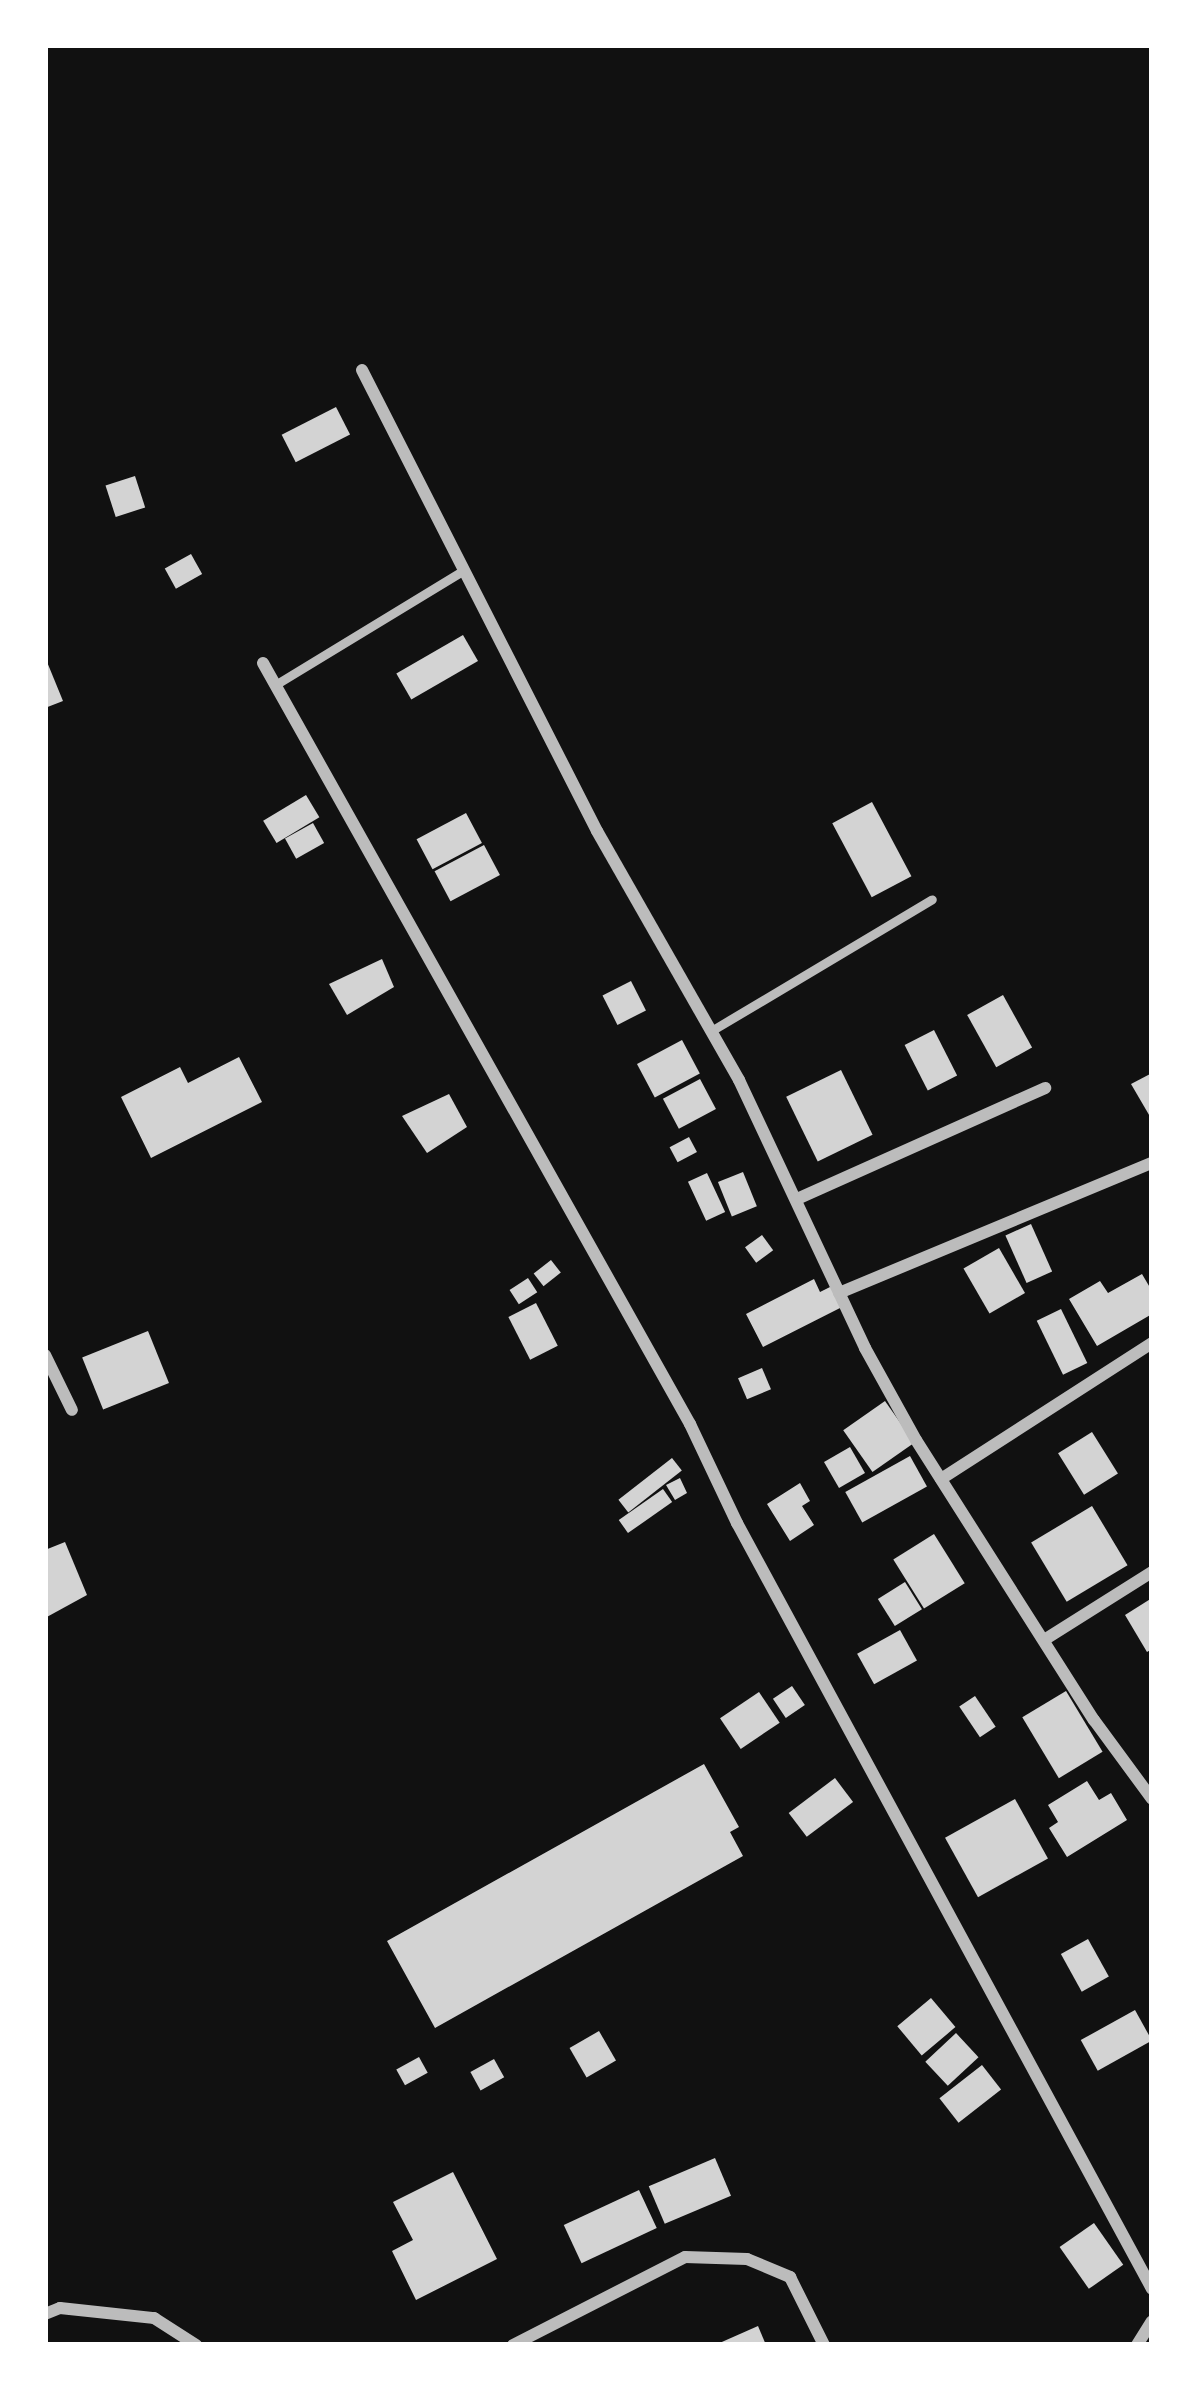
<!DOCTYPE html>
<html>
<head>
<meta charset="utf-8">
<style>
	body { margin:0 }
	#map { position:relative; width:1197px; height:2390px; overflow:hidden; background:#111; font-family:Roboto,sans-serif }
	div>[style] { position:absolute }
	[style*='--x'] { left:calc(var(--x)*1px); top:calc(var(--y)*1px); width:calc(var(--w)*1px); rotate:calc(var(--a)*1deg) }
	.building>* { inset:0; background:#d3d3d3; transform-origin:0 0 }
	.service>* { height:9px; margin:-4.5px; padding:0 4.5px; transform-origin:4.5px; border-radius:4.5px; background:#bcbcbc }
	.minor>* { height:12px; margin:-6px; padding:0 6px; transform-origin:6px; border-radius:6px; background:#bcbcbc }
	span { translate:-50% -50%; white-space:nowrap; text-align:center; line-height:1.15; -webkit-text-stroke:12px #fff; paint-order:stroke }
	.frame { position:absolute; inset:0; border:48px solid #fff; pointer-events:none }
</style>
</head>
<body>
<div id="map">
	<div class="building">
		<i style="left:336px;top:407px;width:31px;height:61px;rotate:63deg"></i>
		<i style="left:135px;top:476px;width:33px;height:31px;rotate:72deg"></i>
		<i style="left:191px;top:554px;width:23px;height:30px;rotate:61deg"></i>
		<i style="left:463px;top:635px;width:30px;height:77px;rotate:60deg"></i>
		<i style="clip-path:polygon(45px 657px,63px 701px,45px 708px)"></i>
		<i style="left:306px;top:795px;width:26px;height:50px;rotate:59deg"></i>
		<i style="left:872px;top:802px;width:84px;height:45px;rotate:62deg"></i>
		<i style="left:466px;top:813px;width:34px;height:56px;rotate:62deg"></i>
		<i style="left:313px;top:823px;width:23px;height:32px;rotate:61deg"></i>
		<i style="left:484px;top:845px;width:34px;height:56px;rotate:62deg"></i>
		<i style="clip-path:polygon(382px 959px,394px 987px,347px 1015px,329px 984px)"></i>
		<i style="left:631px;top:981px;width:33px;height:32px;rotate:63deg"></i>
		<i style="left:1003px;top:995px;width:60px;height:41px;rotate:61deg"></i>
		<i style="left:934px;top:1030px;width:51px;height:33px;rotate:63deg"></i>
		<i style="left:682px;top:1040px;width:38px;height:51px;rotate:62deg"></i>
		<i style="clip-path:polygon(239px 1057px,262px 1102px,151px 1158px,121px 1097px,180px 1067px,188px 1083px)"></i>
		<i style="left:841px;top:1070px;width:72px;height:61px;rotate:64deg"></i>
		<i style="clip-path:polygon(1152px 1073px,1152px 1120px,1131px 1084px)"></i>
		<i style="left:700px;top:1079px;width:34px;height:42px;rotate:62deg"></i>
		<i style="clip-path:polygon(449px 1094px,467px 1127px,427px 1153px,402px 1116px)"></i>
		<i style="left:689px;top:1137px;width:17px;height:22px;rotate:62deg"></i>
		<i style="left:743px;top:1172px;width:37px;height:27px;rotate:68deg"></i>
		<i style="left:707px;top:1173px;width:43px;height:21px;rotate:65deg"></i>
		<i style="left:1031px;top:1224px;width:52px;height:28px;rotate:66deg"></i>
		<i style="left:762px;top:1235px;width:19px;height:21px;rotate:54deg"></i>
		<i style="left:999px;top:1248px;width:52px;height:41px;rotate:60deg"></i>
		<i style="left:551px;top:1260px;width:16px;height:22px;rotate:52deg"></i>
		<i style="clip-path:polygon(1142px 1274px,1152px 1291px,1152px 1314px,1097px 1346px,1069px 1299px,1100px 1281px,1108px 1293px)"></i>
		<i style="left:528px;top:1278px;width:17px;height:22px;rotate:57deg"></i>
		<i style="clip-path:polygon(814px 1279px,820px 1292px,832px 1286px,842px 1307px,763px 1347px,746px 1314px)"></i>
		<i style="left:536px;top:1303px;width:48px;height:31px;rotate:63deg"></i>
		<i style="left:1061px;top:1309px;width:60px;height:27px;rotate:64deg"></i>
		<i style="left:148px;top:1331px;width:56px;height:71px;rotate:68deg"></i>
		<i style="left:762px;top:1368px;width:23px;height:26px;rotate:67deg"></i>
		<i style="left:885px;top:1401px;width:51px;height:51px;rotate:55deg"></i>
		<i style="left:1092px;top:1432px;width:49px;height:40px;rotate:58deg"></i>
		<i style="left:850px;top:1447px;width:30px;height:30px;rotate:60deg"></i>
		<i style="left:910px;top:1456px;width:35px;height:74px;rotate:61deg"></i>
		<i style="left:672px;top:1458px;width:16px;height:68px;rotate:52deg"></i>
		<i style="clip-path:polygon(680px 1478px,687px 1493px,675px 1500px,666px 1485px)"></i>
		<i style="clip-path:polygon(800px 1483px,810px 1501px,802px 1506px,814px 1525px,790px 1541px,767px 1504px)"></i>
		<i style="left:663px;top:1489px;width:16px;height:54px;rotate:55deg"></i>
		<i style="left:1092px;top:1506px;width:69px;height:71px;rotate:59deg"></i>
		<i style="left:934px;top:1534px;width:58px;height:48px;rotate:58deg"></i>
		<i style="clip-path:polygon(65px 1542px,87px 1595px,45px 1618px,45px 1550px)"></i>
		<i style="left:905px;top:1582px;width:32px;height:32px;rotate:58deg"></i>
		<i style="clip-path:polygon(1152px 1598px,1152px 1649px,1147px 1652px,1125px 1615px)"></i>
		<i style="left:900px;top:1630px;width:35px;height:49px;rotate:61deg"></i>
		<i style="left:792px;top:1686px;width:23px;height:23px;rotate:56deg"></i>
		<i style="left:1066px;top:1691px;width:71px;height:51px;rotate:59deg"></i>
		<i style="left:759px;top:1692px;width:37px;height:47px;rotate:56deg"></i>
		<i style="left:975px;top:1696px;width:37px;height:19px;rotate:56deg"></i>
		<i style="clip-path:polygon(704px 1764px,739px 1827px,730px 1832px,743px 1856px,435px 2028px,387px 1941px)"></i>
		<i style="left:835px;top:1778px;width:30px;height:58px;rotate:53deg"></i>
		<i style="clip-path:polygon(1087px 1781px,1099px 1800px,1111px 1793px,1127px 1820px,1067px 1857px,1049px 1828px,1058px 1822px,1048px 1805px)"></i>
		<i style="left:1015px;top:1799px;width:68px;height:80px;rotate:61deg"></i>
		<i style="left:1088px;top:1939px;width:43px;height:31px;rotate:61deg"></i>
		<i style="left:931px;top:1998px;width:38px;height:44px;rotate:50deg"></i>
		<i style="left:1135px;top:2010px;width:35px;height:62px;rotate:61deg"></i>
		<i style="left:599px;top:2031px;width:34px;height:34px;rotate:60deg"></i>
		<i style="left:956px;top:2033px;width:33px;height:42px;rotate:47deg"></i>
		<i style="left:419px;top:2057px;width:18px;height:26px;rotate:61deg"></i>
		<i style="left:494px;top:2059px;width:21px;height:27px;rotate:61deg"></i>
		<i style="left:982px;top:2065px;width:31px;height:54px;rotate:52deg"></i>
		<i style="left:715px;top:2158px;width:41px;height:72px;rotate:67deg"></i>
		<i style="clip-path:polygon(453px 2172px,497px 2259px,416px 2300px,392px 2251px,413px 2240px,393px 2202px)"></i>
		<i style="left:639px;top:2190px;width:42px;height:83px;rotate:65deg"></i>
		<i style="left:1094px;top:2223px;width:51px;height:42px;rotate:55deg"></i>
		<i style="clip-path:polygon(758px 2326px,766px 2345px,715px 2345px)"></i>
	</div>
	<div class="service">
		<i style="--x:275;--y:685;--w:221;--a:-31.3"></i>
		<i style="--x:711;--y:1031;--w:257;--a:-30.8"></i>
	</div>
	<div class="minor">
		<i style="--x:362;--y:370;--w:517;--a:62.99"></i>
		<i style="--x:597;--y:831;--w:287;--a:60.3"></i>
		<i style="--x:739;--y:1080;--w:296;--a:64.8"></i>
		<i style="--x:865;--y:1348;--w:105;--a:61"></i>
		<i style="--x:916;--y:1440;--w:332;--a:57.6"></i>
		<i style="--x:1094;--y:1720;--w:98;--a:53.7"></i>
		<i style="--x:263;--y:663;--w:873;--a:60.7"></i>
		<i style="--x:690;--y:1424;--w:110;--a:64.6"></i>
		<i style="--x:737;--y:1523;--w:871;--a:61.55"></i>
		<i style="--x:797;--y:1199;--w:272;--a:-24.1"></i>
		<i style="--x:839;--y:1293;--w:339;--a:-22.6"></i>
		<i style="--x:45;--y:1355;--w:61;--a:63.9"></i>
		<i style="--x:941;--y:1479;--w:251;--a:-32.8"></i>
		<i style="--x:1044;--y:1640;--w:128;--a:-32.2"></i>
		<i style="--x:45;--y:2314;--w:16;--a:-22"></i>
		<i style="--x:60;--y:2308;--w:95;--a:6.1"></i>
		<i style="--x:154;--y:2318;--w:50;--a:32.7"></i>
		<i style="--x:513;--y:2345;--w:193;--a:-27.1"></i>
		<i style="--x:685;--y:2257;--w:62;--a:1.8"></i>
		<i style="--x:747;--y:2259;--w:47;--a:22.7"></i>
		<i style="--x:790;--y:2277;--w:76;--a:63.4"></i>
		<i style="--x:1137;--y:2345;--w:28;--a:-58"></i>
	</div>
	<div class="frame"></div>
</div>
</body>
</html>
